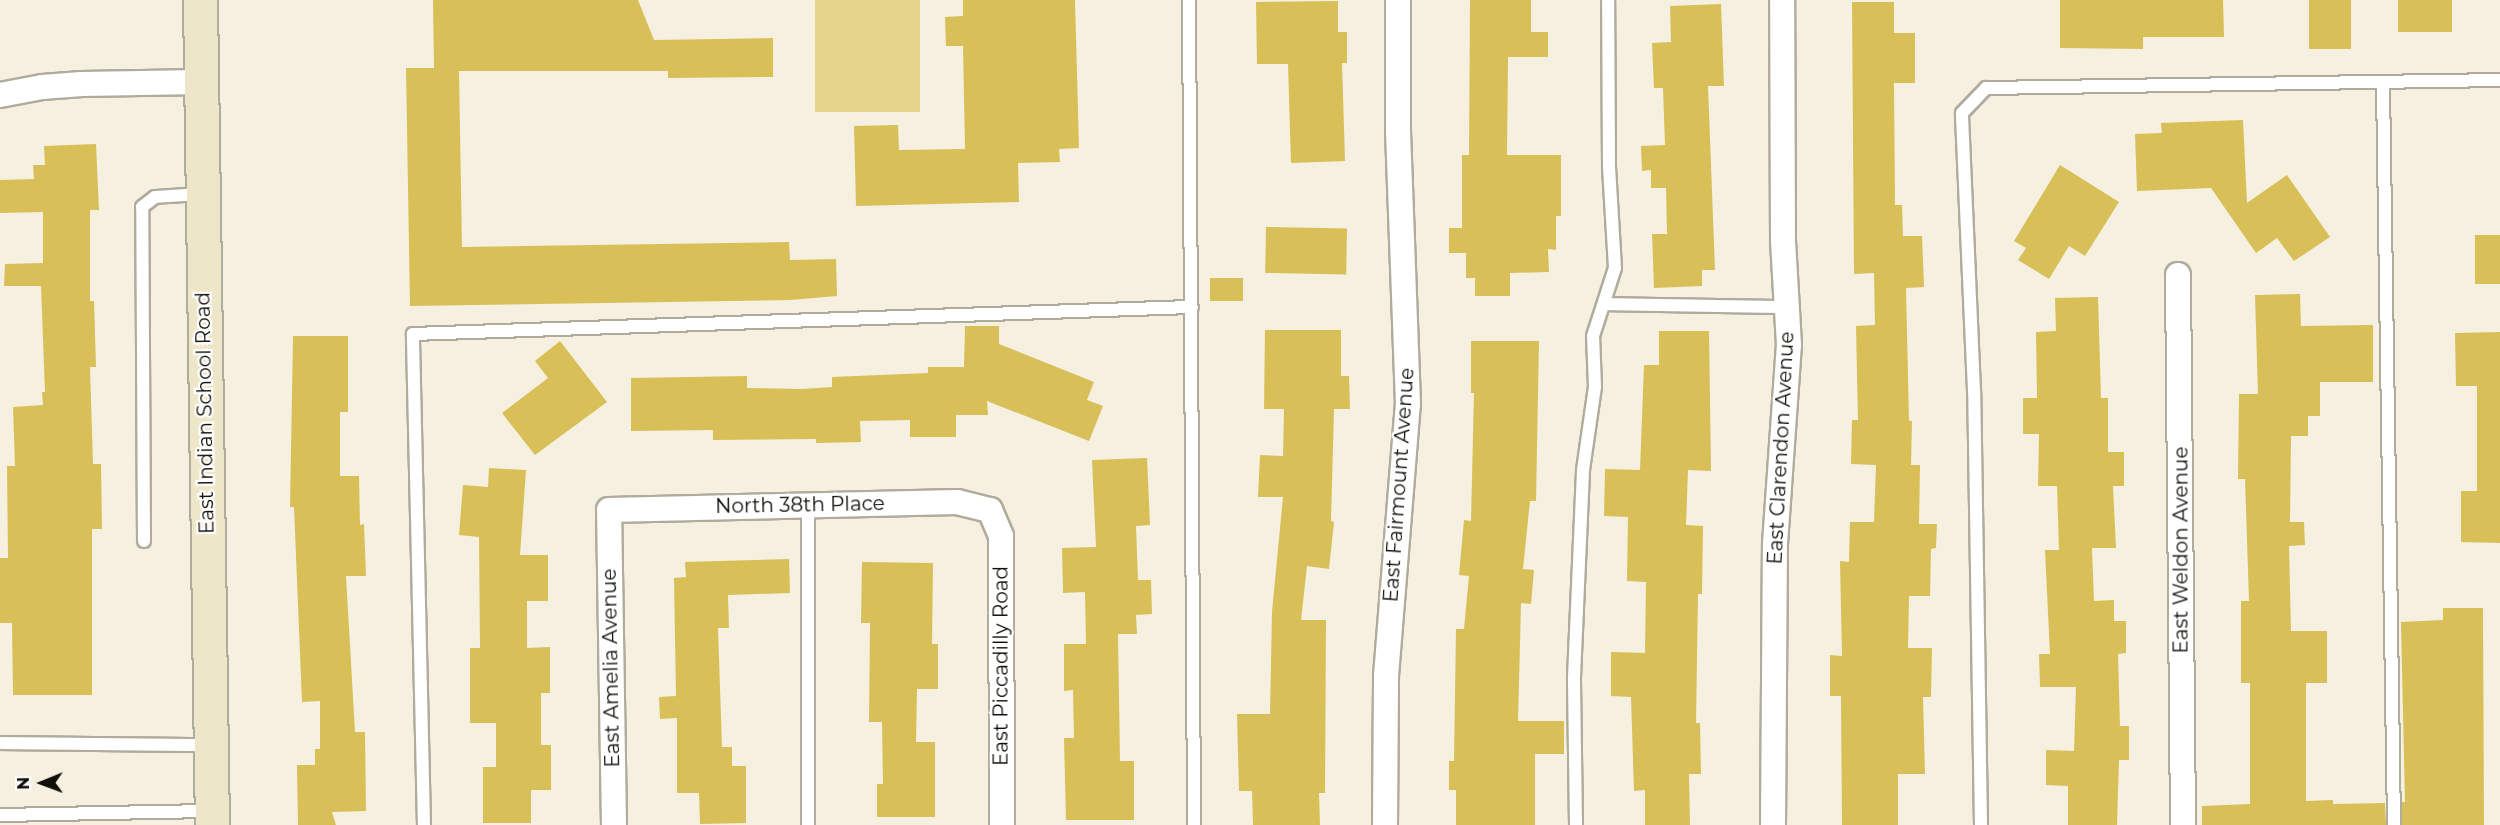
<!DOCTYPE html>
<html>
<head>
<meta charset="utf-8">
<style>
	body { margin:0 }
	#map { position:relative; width:2500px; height:825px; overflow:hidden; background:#f5f0e0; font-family:Montserrat,sans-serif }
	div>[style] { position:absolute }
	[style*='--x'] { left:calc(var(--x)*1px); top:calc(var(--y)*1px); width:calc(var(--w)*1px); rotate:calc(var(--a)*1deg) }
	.green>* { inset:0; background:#e6d38c; transform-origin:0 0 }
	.building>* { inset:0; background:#d9bf57; transform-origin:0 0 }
	.roads { filter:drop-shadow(2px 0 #b0ac9d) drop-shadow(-2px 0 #b0ac9d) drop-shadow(0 2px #b0ac9d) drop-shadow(0 -2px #b0ac9d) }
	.service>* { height:12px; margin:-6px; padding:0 6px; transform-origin:6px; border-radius:6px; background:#fff }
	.minor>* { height:24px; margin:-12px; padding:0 12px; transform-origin:12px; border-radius:12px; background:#fff }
	.secondary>* { height:33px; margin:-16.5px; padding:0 16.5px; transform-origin:16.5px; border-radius:16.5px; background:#eee6c8 }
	span { translate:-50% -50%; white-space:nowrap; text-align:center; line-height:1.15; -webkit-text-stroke:4.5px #fff; paint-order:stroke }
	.street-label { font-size:20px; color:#100f09 }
	.north { position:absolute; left:12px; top:753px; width:60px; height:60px; -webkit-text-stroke:4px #fff; paint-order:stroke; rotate:269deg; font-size:16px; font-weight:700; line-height:24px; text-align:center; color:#100f09 }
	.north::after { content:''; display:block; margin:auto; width:21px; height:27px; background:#100f09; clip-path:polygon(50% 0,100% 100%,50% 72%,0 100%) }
</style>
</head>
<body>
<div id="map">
	<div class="green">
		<i style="left:815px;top:0;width:105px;height:112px"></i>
	</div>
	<div class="building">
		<i style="clip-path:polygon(433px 0,638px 0,654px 40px,773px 38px,773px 77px,668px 78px,668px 71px,459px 71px,462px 247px,789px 242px,790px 260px,836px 259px,837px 296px,790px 300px,410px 306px,406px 68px,434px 68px)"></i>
		<i style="clip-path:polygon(963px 0,1075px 0,1079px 148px,1059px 149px,1060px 162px,1018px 163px,1019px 202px,856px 206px,854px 126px,898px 125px,899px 150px,965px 149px,963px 46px,946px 46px,945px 17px,963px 16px)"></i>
		<i style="clip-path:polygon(1470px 0,1531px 0,1531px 32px,1548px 32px,1548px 57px,1508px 57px,1507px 155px,1561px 155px,1561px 216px,1556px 216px,1556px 250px,1548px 249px,1549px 272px,1510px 273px,1510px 296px,1475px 296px,1475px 278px,1466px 278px,1466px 253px,1449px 253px,1449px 228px,1462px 228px,1462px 155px,1469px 155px)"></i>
		<i style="clip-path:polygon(2060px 0,2223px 0,2224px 37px,2143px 37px,2143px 49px,2060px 48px)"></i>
		<i style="left:2309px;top:0;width:42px;height:49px"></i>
		<i style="left:2398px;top:0;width:54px;height:32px"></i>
		<i style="clip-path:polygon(1338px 1px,1338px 32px,1347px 32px,1347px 63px,1342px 63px,1345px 161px,1291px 163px,1288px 64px,1257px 64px,1256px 2px)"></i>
		<i style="clip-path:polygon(1852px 2px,1894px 2px,1894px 33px,1915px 33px,1915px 83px,1894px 83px,1895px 205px,1902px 205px,1903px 236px,1922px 236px,1924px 287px,1906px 288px,1909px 421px,1912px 421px,1911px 465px,1920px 465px,1919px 524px,1937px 524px,1936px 548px,1931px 549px,1930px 596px,1909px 596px,1908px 648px,1932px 648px,1931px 697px,1923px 697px,1925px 774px,1898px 774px,1898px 825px,1842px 825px,1841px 696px,1830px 696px,1830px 655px,1842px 656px,1840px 561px,1849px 562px,1850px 522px,1874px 522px,1876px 465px,1851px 464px,1852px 420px,1858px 420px,1856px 326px,1875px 325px,1874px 273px,1854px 274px)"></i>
		<i style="clip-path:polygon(1721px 4px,1724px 86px,1708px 86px,1715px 270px,1702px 270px,1702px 286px,1654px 288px,1652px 234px,1667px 234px,1666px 188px,1651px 188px,1651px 170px,1642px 171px,1641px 146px,1665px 145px,1663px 88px,1654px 88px,1652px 43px,1671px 42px,1670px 6px)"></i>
		<i style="clip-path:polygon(2243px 120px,2247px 203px,2287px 175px,2330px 237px,2294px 261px,2277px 238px,2256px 253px,2211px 188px,2137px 191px,2135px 134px,2162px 133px,2161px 123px)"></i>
		<i style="clip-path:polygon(96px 144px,99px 210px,90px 210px,90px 301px,94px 301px,96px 367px,90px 367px,93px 464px,101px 464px,102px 529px,92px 529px,92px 695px,13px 695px,12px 623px,0 623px,0 558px,8px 558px,7px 466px,15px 466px,13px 407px,43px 405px,42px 392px,45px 392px,41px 286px,4px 286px,5px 264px,43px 263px,43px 212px,0 213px,0 180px,34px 179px,33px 165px,45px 165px,44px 146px)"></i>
		<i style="clip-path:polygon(2060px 165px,2119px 202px,2085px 256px,2069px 246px,2049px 279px,2018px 260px,2026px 248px,2014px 241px)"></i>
		<i style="left:1266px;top:227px;width:81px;height:46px;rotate:1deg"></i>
		<i style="left:2500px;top:235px;width:49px;height:25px;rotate:90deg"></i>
		<i style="left:1210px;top:278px;width:33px;height:23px"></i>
		<i style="clip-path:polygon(2300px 294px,2301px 326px,2373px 325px,2373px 382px,2320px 382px,2320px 416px,2308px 416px,2308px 436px,2291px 436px,2290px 522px,2304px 522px,2305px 545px,2289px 546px,2291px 631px,2327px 631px,2327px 683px,2306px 683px,2306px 801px,2333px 800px,2333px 804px,2385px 803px,2386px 825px,2202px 825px,2202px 806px,2250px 804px,2250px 683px,2241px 683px,2241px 601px,2249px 601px,2245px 479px,2238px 479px,2239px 394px,2258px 394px,2255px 295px)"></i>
		<i style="clip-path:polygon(2098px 297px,2101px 398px,2108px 398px,2108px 452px,2124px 452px,2124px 486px,2113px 486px,2116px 548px,2092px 548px,2094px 601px,2114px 600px,2114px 621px,2126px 621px,2126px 653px,2118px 654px,2120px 726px,2129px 726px,2129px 760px,2119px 760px,2117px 825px,2068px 825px,2068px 786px,2046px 785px,2046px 750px,2074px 751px,2076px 687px,2040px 687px,2039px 654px,2050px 654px,2045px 550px,2059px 550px,2057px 486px,2038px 486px,2039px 434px,2023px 434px,2023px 398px,2037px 398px,2036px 332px,2056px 331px,2055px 298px)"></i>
		<i style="clip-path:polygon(965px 326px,999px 326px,999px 344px,1094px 382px,1087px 400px,1103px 406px,1089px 441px,987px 401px,988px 415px,956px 415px,956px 437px,910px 437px,910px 420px,860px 421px,861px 442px,816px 443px,816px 439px,713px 440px,713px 430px,631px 431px,631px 378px,747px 376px,747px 388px,802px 389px,832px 387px,832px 377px,928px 373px,928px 367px,964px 367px)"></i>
		<i style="clip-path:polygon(1265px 330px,1341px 330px,1341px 376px,1349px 376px,1350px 409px,1334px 409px,1331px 521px,1334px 522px,1329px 569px,1307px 566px,1301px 620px,1326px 620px,1325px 793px,1319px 793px,1320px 825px,1253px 825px,1252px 791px,1239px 791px,1237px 714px,1270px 714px,1272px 612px,1283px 497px,1258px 497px,1260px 455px,1283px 456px,1284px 409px,1264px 409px)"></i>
		<i style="clip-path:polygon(1659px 331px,1709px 331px,1711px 471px,1688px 470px,1686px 525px,1703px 526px,1702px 594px,1698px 594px,1696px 723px,1700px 723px,1701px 774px,1689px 774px,1690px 825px,1645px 825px,1645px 790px,1634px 791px,1631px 697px,1611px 696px,1611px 652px,1645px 653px,1646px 582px,1627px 581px,1628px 517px,1604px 516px,1605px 469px,1640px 470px,1644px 365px,1659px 365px)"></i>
		<i style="clip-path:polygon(2500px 332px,2500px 543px,2461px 542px,2461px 491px,2477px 491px,2477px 386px,2456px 386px,2455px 333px)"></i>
		<i style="clip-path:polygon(293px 336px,348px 336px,348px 412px,340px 412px,340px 476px,359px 476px,360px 525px,364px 524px,366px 576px,346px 576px,355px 732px,365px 732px,366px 811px,332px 812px,336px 825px,298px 825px,297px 765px,315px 765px,315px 749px,320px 749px,320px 701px,302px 702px,294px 507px,290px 507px)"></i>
		<i style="clip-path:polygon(560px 341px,607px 402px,535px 455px,502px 413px,548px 378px,535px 361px)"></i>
		<i style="clip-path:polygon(1471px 341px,1539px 341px,1536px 501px,1530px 501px,1523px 569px,1534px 570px,1531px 604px,1521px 603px,1518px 721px,1564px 721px,1564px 754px,1535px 754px,1535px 825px,1456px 825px,1456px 790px,1449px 790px,1449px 761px,1454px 761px,1456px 629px,1464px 629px,1469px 576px,1459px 575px,1464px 520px,1471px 521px,1474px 393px,1471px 393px)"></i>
		<i style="clip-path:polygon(1147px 458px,1150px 525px,1136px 526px,1138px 580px,1151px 580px,1152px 614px,1136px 615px,1137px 634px,1118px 634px,1120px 761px,1134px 761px,1134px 820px,1066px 820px,1064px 738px,1074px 738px,1073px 690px,1064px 691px,1064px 644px,1086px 644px,1085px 592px,1063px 593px,1062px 548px,1096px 547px,1092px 460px)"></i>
		<i style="clip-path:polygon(489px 468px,526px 470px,520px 555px,548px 555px,548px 601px,527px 601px,527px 648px,550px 647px,550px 693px,541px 693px,541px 745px,551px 745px,551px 790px,531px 790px,531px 823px,483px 823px,483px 767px,496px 767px,496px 723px,470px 723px,470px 648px,480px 648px,479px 537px,459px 535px,463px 485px,488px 487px)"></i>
		<i style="clip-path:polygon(789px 559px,790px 593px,728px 595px,729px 628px,718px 628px,722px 747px,732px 747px,732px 766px,746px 766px,746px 823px,700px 824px,699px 793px,677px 793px,677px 718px,660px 719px,659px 697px,676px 696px,674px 578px,686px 577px,685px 562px)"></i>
		<i style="clip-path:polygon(862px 562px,933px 563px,932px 644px,938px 644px,938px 689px,917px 689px,916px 742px,935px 742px,935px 817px,877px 817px,877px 784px,883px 784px,882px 722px,869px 722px,870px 623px,861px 623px)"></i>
		<i style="clip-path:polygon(2443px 608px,2483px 608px,2484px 825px,2402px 825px,2402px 802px,2405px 802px,2401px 622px,2443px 620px)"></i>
	</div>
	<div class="roads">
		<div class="service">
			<i style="--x:1189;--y:0;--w:825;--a:89.65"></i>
			<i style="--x:2383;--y:84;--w:741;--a:89.15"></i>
			<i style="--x:1606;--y:304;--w:180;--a:1"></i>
			<i style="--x:808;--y:504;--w:321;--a:90"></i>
			<i style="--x:144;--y:541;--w:334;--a:-90.3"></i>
			<i style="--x:142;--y:207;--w:16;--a:-38"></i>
			<i style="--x:155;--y:197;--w:47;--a:-3.7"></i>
			<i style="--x:0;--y:743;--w:208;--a:0.6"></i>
			<i style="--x:0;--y:815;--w:211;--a:-1.1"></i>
			<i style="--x:424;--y:825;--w:491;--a:-91.3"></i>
			<i style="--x:413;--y:334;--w:779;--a:-1.99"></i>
			<i style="--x:1576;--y:825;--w:148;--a:-90.8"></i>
			<i style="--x:1574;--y:677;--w:207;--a:-87.5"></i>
			<i style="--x:1583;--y:470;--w:84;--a:-81.8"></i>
			<i style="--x:1595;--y:387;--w:51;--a:-92.2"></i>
			<i style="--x:1593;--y:336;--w:71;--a:-72.1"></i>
			<i style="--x:1615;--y:268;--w:101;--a:-93.4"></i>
			<i style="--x:1609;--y:167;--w:167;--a:-90.3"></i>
			<i style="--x:1981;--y:825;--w:434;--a:-90.9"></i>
			<i style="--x:1974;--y:391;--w:278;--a:-92.5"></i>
			<i style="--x:1962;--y:113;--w:35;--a:-46"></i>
			<i style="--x:1986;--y:88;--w:514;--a:-0.89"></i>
		</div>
		<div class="minor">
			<i style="--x:0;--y:95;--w:43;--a:-10.8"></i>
			<i style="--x:42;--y:87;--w:40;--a:-4.3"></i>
			<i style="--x:82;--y:84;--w:119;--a:-1"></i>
			<i style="--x:2178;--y:275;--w:550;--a:89.48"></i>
			<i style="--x:614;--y:825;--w:315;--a:-90.9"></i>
			<i style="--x:609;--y:510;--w:348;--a:-1.3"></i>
			<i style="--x:957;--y:502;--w:34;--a:14"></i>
			<i style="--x:990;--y:510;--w:28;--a:67"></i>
			<i style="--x:1001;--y:536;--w:289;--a:89.8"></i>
			<i style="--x:1385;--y:825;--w:149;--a:-89.6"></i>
			<i style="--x:1386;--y:676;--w:273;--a:-85.4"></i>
			<i style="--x:1408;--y:404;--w:273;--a:-92.1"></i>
			<i style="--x:1398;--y:131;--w:131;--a:-90"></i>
			<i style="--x:1773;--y:825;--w:281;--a:-89.6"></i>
			<i style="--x:1775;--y:544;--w:199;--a:-86"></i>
			<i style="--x:1789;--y:345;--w:104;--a:-93.3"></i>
			<i style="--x:1783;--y:241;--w:241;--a:-90.2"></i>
		</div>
		<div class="secondary">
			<i style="--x:200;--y:0;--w:825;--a:89.17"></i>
		</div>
	</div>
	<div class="street-label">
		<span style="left:205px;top:413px;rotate:-91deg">East Indian School Road</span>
		<span style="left:1781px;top:448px;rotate:-87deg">East Clarendon Avenue</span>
		<span style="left:1399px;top:485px;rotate:-86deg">East Fairmount Avenue</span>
		<span style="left:800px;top:505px;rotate:-1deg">North 38th Place</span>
		<span style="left:2181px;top:550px;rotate:-90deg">East Weldon Avenue</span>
		<span style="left:1001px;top:666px;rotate:-90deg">East Piccadilly Road</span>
		<span style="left:611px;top:668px;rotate:-91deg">East Amelia Avenue</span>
	</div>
	<div class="north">N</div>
</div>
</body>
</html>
